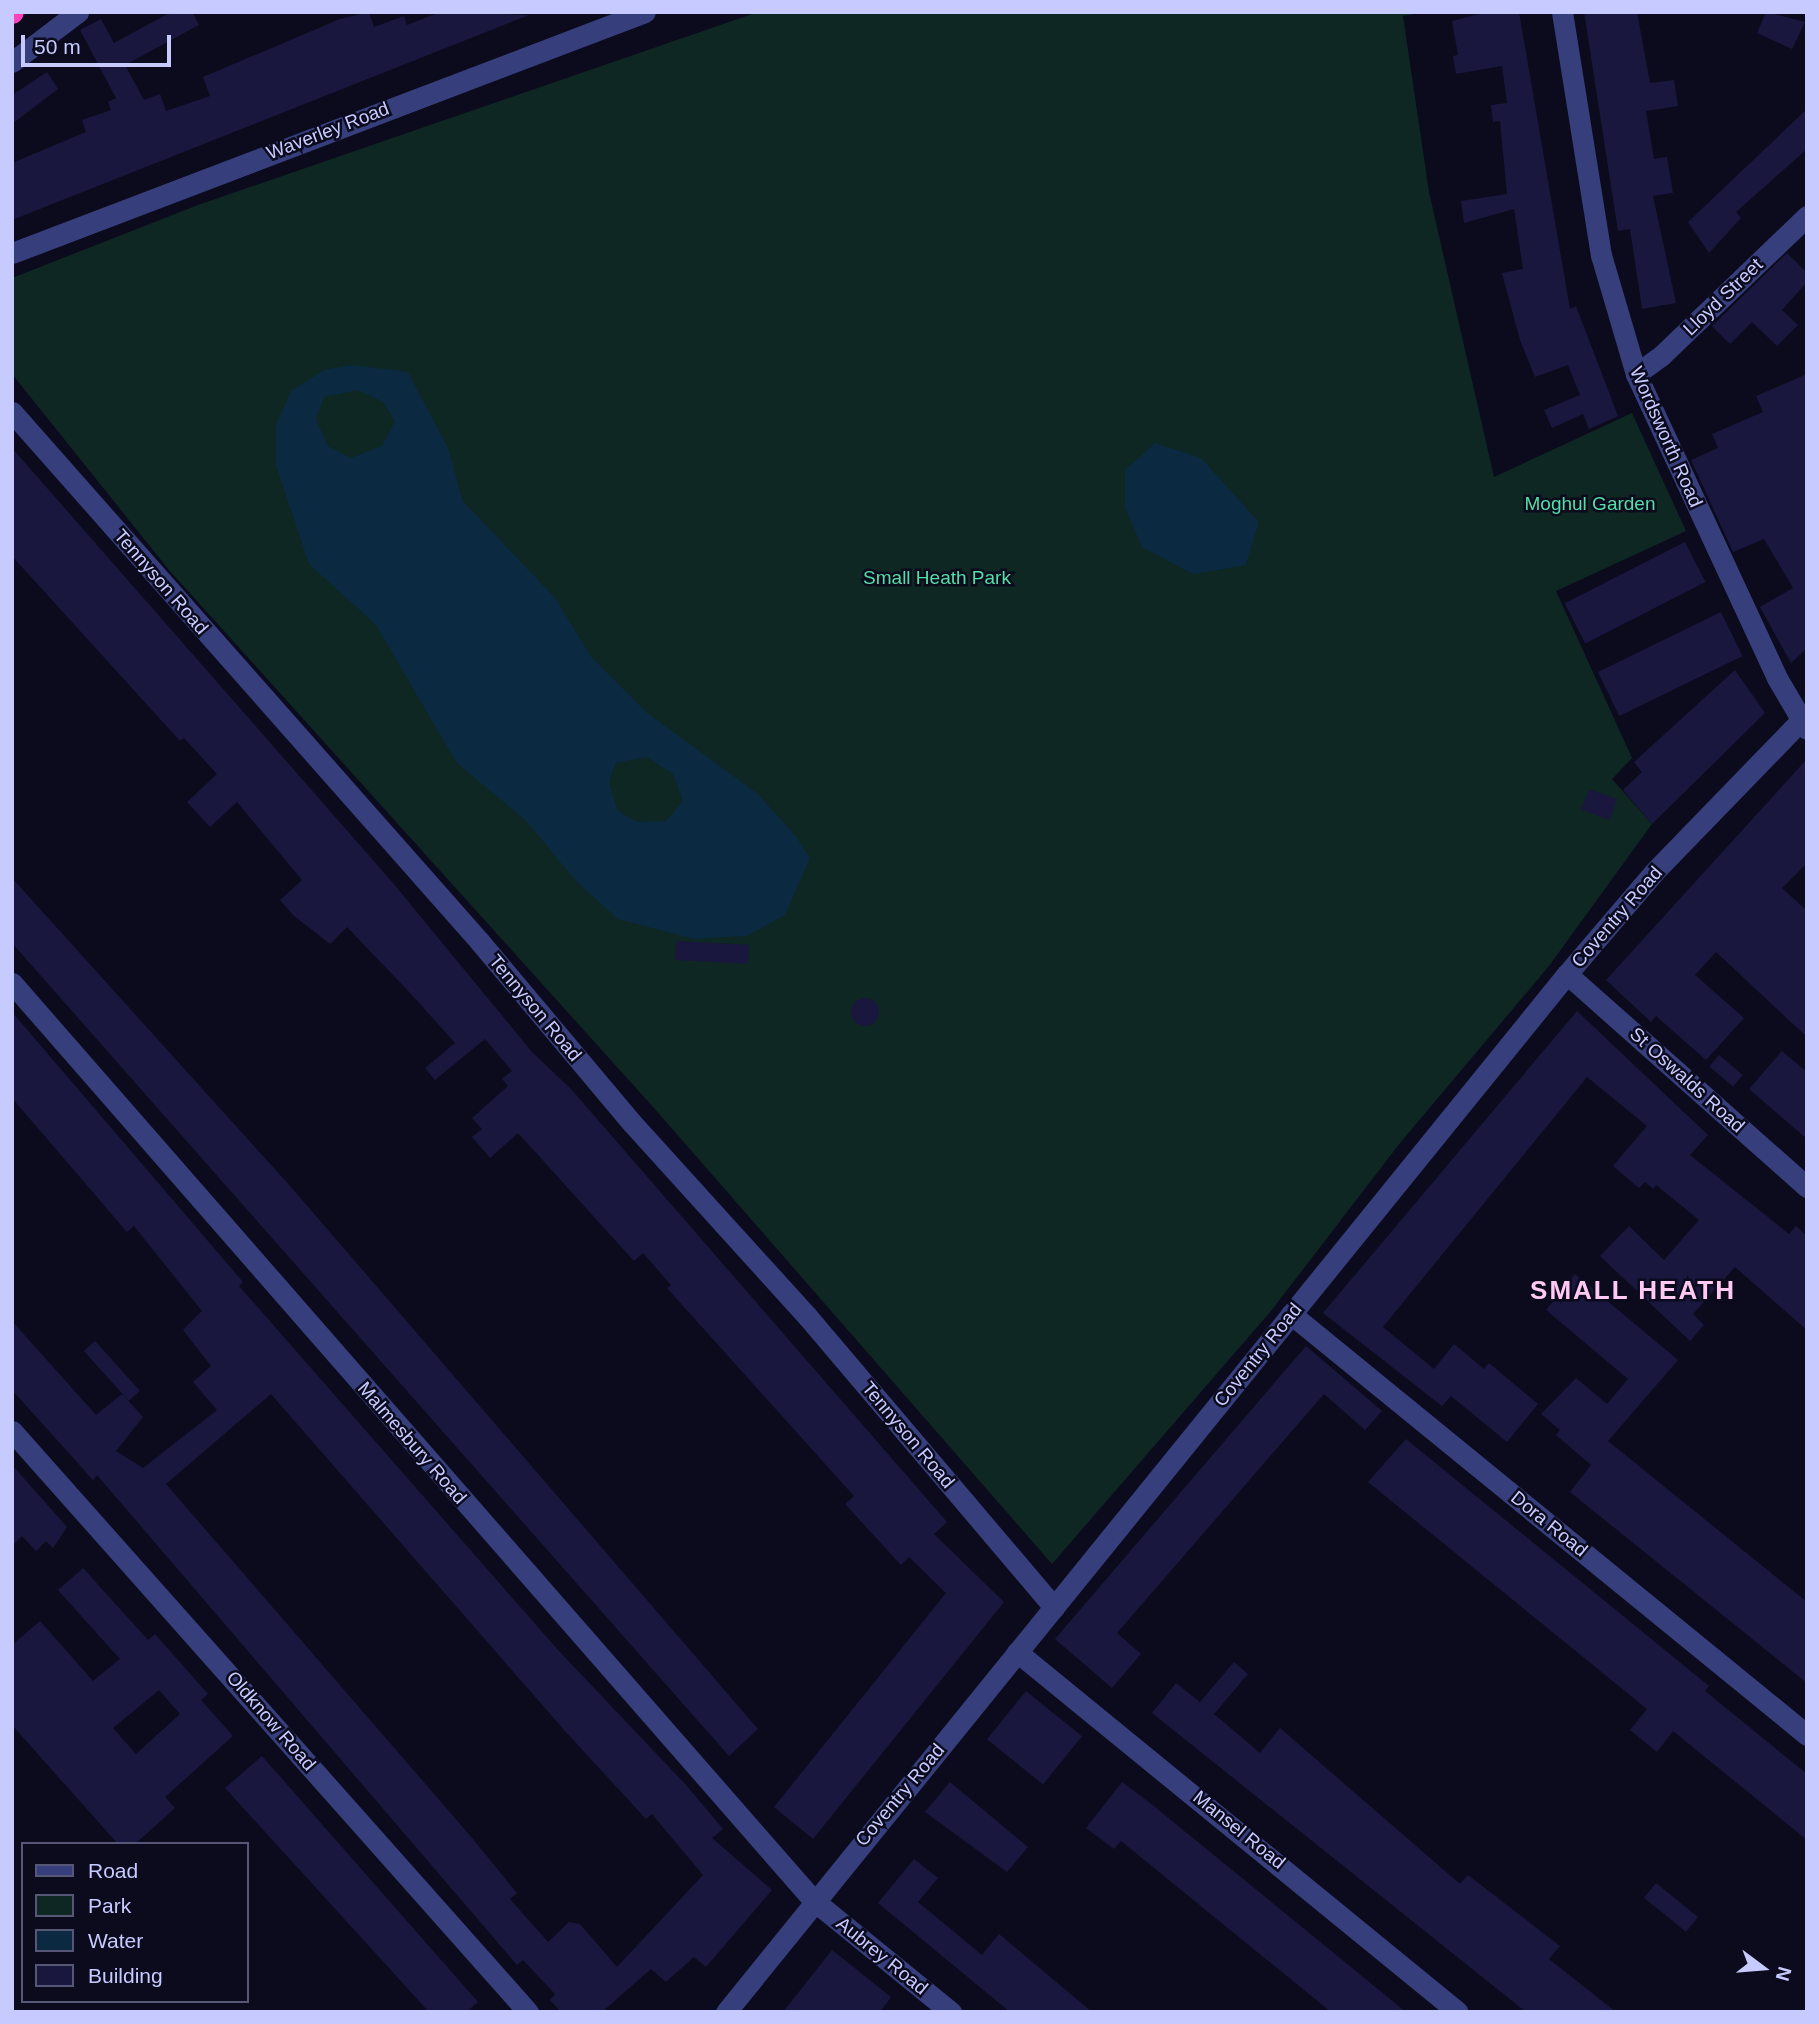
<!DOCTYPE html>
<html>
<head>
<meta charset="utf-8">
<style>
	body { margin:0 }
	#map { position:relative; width:1819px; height:2024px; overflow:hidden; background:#0b0b1d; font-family:Arial,sans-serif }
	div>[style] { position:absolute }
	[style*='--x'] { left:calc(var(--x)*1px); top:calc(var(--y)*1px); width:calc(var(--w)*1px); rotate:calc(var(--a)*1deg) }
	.green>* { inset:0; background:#0e2722 }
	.water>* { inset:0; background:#0b2941 }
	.building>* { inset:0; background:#19173e; transform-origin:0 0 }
	.round { border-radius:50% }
	.minor>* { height:21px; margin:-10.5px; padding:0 10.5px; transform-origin:10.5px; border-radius:10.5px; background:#363e7c }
	.highway>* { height:21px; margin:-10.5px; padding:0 10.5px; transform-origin:10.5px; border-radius:10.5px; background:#ff42bb }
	span { translate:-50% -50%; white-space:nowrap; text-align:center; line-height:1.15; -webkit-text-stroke:5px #0b0b1d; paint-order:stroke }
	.street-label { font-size:19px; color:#c7caff }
	.park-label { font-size:19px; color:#53dfa6 }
	.district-label { font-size:26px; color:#ffc9f4; font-weight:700; letter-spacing:2px }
	.frame { position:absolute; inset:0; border:14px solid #c7caff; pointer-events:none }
	.legend { position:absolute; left:21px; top:1842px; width:228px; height:161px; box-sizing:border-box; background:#0b0b1d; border:2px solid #565777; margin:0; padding:9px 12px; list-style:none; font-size:21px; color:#c7caff }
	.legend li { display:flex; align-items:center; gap:14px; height:35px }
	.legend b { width:35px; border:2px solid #565777 }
	.north { position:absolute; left:1728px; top:1933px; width:70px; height:70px; -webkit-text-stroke:5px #0b0b1d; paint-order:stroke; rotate:106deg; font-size:19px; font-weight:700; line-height:28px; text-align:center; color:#c7caff }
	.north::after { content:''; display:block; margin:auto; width:24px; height:32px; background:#c7caff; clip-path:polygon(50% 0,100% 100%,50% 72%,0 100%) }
	.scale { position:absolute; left:21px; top:35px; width:150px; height:32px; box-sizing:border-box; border:4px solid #c7caff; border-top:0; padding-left:9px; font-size:21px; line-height:24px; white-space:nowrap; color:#c7caff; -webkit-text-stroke:5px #0b0b1d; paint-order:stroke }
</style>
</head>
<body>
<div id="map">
	<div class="green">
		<i style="clip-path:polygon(758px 12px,1427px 12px,1403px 16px,1429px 192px,1494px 477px,1632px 413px,1686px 531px,1556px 591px,1632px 758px,1612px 779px,1652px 824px,1549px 966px,1400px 1143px,1271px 1311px,1052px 1564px,654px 1108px,169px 570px,12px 374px,12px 278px,198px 205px)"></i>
	</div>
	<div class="water">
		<i style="clip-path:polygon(evenodd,352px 365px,408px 372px,448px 448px,463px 501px,556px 599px,591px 657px,646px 712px,758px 794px,795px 835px,810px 858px,785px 915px,747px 936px,694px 939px,618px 919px,577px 882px,526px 821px,456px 762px,376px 625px,309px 564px,276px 466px,276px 425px,291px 391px,324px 370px,352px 365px,358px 390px,383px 402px,395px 421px,382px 446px,351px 458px,328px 446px,316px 419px,324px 397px,358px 390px,352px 365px,647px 757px,673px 774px,683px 801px,666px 821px,636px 822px,617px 810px,609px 781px,616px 763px,647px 757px)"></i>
		<i style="clip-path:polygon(1155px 443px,1201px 458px,1259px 522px,1246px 565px,1193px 574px,1142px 547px,1125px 508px,1125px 470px)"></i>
	</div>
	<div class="building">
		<i style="clip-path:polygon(171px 12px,192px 12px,199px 25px,125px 65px,144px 100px,160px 94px,166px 111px,210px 96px,203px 77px,340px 19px,369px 12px,374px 27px,404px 16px,407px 25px,440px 12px,529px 15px,12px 220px,12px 163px,86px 132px,82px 120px,111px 110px,108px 102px,116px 98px,80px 30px,101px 19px,114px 43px)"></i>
		<i style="clip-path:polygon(1487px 12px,1519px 12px,1570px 309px,1576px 306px,1618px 416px,1589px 429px,1583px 414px,1552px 428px,1544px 410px,1580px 395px,1568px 365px,1535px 377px,1520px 340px,1502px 273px,1523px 269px,1514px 209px,1464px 223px,1461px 201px,1507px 194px,1500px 121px,1493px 122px,1491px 105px,1507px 103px,1502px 66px,1456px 74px,1453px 56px,1458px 55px,1452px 21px)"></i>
		<i style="clip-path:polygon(1584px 12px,1637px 12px,1650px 83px,1674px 80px,1678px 106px,1646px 111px,1654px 159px,1667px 157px,1673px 193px,1653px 196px,1676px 303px,1642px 309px,1630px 229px,1618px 231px)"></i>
		<i style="clip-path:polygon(1766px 12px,1805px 22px,1792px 49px,1757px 33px)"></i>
		<i style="clip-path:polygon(47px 72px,58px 89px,12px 124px,12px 95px)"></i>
		<i style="clip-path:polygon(1807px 109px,1807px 149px,1736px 212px,1741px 218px,1709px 253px,1688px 222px)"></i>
		<i style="clip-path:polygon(1787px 253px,1807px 273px,1807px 282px,1782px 310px,1798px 325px,1777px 346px,1752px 322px,1730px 344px,1712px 326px)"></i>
		<i style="clip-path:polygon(1807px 374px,1807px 648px,1791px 663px,1760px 607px,1793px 588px,1764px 539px,1733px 552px,1691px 460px,1718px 448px,1712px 434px,1763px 412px,1756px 396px)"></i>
		<i style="clip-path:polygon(12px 448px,393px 883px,532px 1052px,571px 1089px,947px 1522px,934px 1534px,1004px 1602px,813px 1839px,774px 1807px,946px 1593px,909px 1557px,901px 1565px,845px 1504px,854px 1496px,667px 1288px,671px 1285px,643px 1253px,634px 1261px,518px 1133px,490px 1158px,472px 1137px,482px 1129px,472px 1118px,508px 1086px,502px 1079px,512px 1071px,485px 1039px,435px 1080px,425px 1068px,455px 1043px,413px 996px,347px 927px,330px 944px,293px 915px,280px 900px,302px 880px,237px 802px,210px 827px,187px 802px,217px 774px,184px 738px,180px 741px,12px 556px)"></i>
		<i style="left:1685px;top:542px;width:45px;height:135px;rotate:63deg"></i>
		<i style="left:1721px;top:612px;width:49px;height:137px;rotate:64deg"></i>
		<i style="clip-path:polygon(1735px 670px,1765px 713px,1652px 824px,1623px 790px,1642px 772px,1634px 762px)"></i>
		<i style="clip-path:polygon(1807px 759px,1807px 863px,1782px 888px,1807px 911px,1807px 1037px,1716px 952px,1695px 975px,1744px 1018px,1706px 1060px,1656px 1016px,1651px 1022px,1606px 980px)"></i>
		<i style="left:1589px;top:789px;width:30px;height:22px;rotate:20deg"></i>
		<i style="clip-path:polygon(12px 878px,291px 1187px,758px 1729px,729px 1756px,12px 943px)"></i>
		<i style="left:676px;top:941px;width:73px;height:19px;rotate:3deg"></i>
		<i class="round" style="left:851px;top:998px;width:28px;height:28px"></i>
		<i style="clip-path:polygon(1577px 1011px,1708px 1135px,1690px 1155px,1789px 1234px,1796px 1226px,1807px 1236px,1807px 1330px,1735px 1267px,1693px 1314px,1704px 1325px,1690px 1341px,1600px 1256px,1629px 1226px,1664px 1260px,1699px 1220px,1656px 1185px,1653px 1189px,1645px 1182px,1639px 1188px,1613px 1166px,1647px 1126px,1587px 1077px,1383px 1327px,1434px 1369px,1454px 1344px,1484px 1369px,1489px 1363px,1538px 1404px,1507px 1442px,1451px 1396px,1442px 1406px,1323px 1313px)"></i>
		<i style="clip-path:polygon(evenodd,12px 1012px,243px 1282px,239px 1286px,558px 1650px,686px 1785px,723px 1829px,712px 1838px,772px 1890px,706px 1967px,694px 1957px,666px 1982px,651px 1969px,602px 2012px,561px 2012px,550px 2000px,555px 1994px,523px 1960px,517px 1965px,97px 1475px,93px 1480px,12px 1390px,12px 1321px,96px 1415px,122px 1394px,143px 1417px,116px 1451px,143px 1468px,217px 1410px,193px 1382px,211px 1366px,183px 1330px,202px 1311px,134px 1226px,127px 1232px,12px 1098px,12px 1012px,271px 1394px,565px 1731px,646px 1819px,652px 1814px,703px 1875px,617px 1967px,580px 1924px,569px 1922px,548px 1942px,510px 1899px,517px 1893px,473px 1839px,166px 1484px,271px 1394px)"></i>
		<i style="clip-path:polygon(1782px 1051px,1807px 1072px,1807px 1139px,1749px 1089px)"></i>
		<i style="left:1719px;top:1055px;width:31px;height:15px;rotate:40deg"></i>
		<i style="clip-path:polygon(1575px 1274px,1678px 1360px,1608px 1441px,1807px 1602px,1807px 1683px,1570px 1492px,1591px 1465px,1556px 1435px,1560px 1430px,1541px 1414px,1576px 1378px,1607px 1404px,1628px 1379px,1546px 1310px)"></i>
		<i style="left:95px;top:1341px;width:67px;height:15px;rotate:48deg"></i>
		<i style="clip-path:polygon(1306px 1346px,1382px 1411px,1365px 1430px,1324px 1394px,1117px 1633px,1141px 1654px,1112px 1688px,1055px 1639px)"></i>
		<i style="clip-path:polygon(1406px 1439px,1709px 1686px,1705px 1691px,1807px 1774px,1807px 1840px,1673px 1731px,1657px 1752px,1630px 1730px,1647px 1709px,1368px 1482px)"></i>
		<i style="clip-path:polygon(12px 1465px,67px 1527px,53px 1548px,46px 1541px,36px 1551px,22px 1536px,12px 1546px)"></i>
		<i style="clip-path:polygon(evenodd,83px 1568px,148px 1640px,155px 1634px,208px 1694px,201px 1700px,233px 1736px,165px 1797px,175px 1808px,135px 1844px,118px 1844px,12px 1725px,12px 1645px,40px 1621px,93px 1681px,120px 1659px,58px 1590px,83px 1568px,159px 1690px,180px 1714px,136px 1754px,113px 1728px,159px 1690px)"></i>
		<i style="clip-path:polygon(1234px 1662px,1248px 1674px,1214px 1714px,1260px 1753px,1280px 1728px,1460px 1884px,1468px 1875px,1560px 1946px,1549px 1959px,1616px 2012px,1526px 2012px,1152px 1713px,1176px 1683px,1200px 1702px)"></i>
		<i style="left:1026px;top:1691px;width:72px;height:62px;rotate:39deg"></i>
		<i style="clip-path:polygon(262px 1756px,478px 2002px,466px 2012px,429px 2012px,225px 1788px)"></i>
		<i style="clip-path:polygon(950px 1782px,1028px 1847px,1007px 1872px,925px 1812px)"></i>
		<i style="clip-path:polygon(1122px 1782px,1150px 1803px,1406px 2012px,1331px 2012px,1121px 1841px,1114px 1849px,1086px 1828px)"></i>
		<i style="clip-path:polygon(914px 1859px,938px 1878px,918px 1902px,982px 1955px,999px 1934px,1092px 2012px,1010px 2012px,878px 1903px)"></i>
		<i style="left:1656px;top:1883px;width:54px;height:19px;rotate:39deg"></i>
		<i style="clip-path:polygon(832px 1950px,891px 1997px,880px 2012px,783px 2012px)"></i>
	</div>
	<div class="minor">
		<i style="--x:1562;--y:12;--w:246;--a:80.9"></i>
		<i style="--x:1601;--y:255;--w:124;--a:73.6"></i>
		<i style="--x:1636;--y:374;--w:335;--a:65.1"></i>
		<i style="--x:1777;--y:678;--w:59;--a:59.5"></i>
		<i style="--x:12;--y:62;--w:83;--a:-37.1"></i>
		<i style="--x:12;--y:253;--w:677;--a:-20.84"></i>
		<i style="--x:1636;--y:374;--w:32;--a:-36"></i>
		<i style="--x:1662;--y:355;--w:201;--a:-43.8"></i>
		<i style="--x:12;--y:412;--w:707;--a:48.55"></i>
		<i style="--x:480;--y:942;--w:236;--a:50"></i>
		<i style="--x:632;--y:1123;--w:261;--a:47.8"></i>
		<i style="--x:807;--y:1316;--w:382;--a:49.7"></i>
		<i style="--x:1567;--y:974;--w:321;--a:41.6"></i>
		<i style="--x:12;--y:983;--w:1218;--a:48.86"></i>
		<i style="--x:813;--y:1900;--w:178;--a:39.1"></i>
		<i style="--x:1291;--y:1314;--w:666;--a:39.21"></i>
		<i style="--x:12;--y:1431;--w:777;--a:48.39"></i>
		<i style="--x:1017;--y:1652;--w:569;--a:39.23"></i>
		<i style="--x:726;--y:2012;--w:1336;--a:-50.99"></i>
		<i style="--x:1567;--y:974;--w:134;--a:-49.5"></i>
		<i style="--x:1654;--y:872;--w:220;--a:-45.9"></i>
	</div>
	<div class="highway">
		<i style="--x:12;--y:13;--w:1;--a:-45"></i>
	</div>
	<div class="street-label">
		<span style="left:328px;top:131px;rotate:-21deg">Waverley Road</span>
		<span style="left:1723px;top:297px;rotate:-44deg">Lloyd Street</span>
		<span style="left:1666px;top:437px;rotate:66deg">Wordsworth Road</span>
		<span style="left:161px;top:582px;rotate:49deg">Tennyson Road</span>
		<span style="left:1617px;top:917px;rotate:-49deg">Coventry Road</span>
		<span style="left:535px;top:1008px;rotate:50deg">Tennyson Road</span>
		<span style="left:1687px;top:1080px;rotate:42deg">St Oswalds Road</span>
		<span style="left:1258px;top:1355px;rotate:-51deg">Coventry Road</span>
		<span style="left:908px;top:1435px;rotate:50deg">Tennyson Road</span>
		<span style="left:412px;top:1443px;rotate:49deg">Malmesbury Road</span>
		<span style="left:1549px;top:1524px;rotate:39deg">Dora Road</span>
		<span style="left:271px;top:1721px;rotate:49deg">Oldknow Road</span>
		<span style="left:900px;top:1795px;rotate:-50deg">Coventry Road</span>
		<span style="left:1239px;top:1830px;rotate:39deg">Mansel Road</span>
		<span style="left:882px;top:1956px;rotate:39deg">Aubrey Road</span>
	</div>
	<div class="park-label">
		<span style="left:1590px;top:504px">Moghul Garden</span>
		<span style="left:937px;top:578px">Small Heath Park</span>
	</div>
	<div class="district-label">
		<span style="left:1633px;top:1291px">SMALL HEATH</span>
	</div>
	<div class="frame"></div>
	<ul class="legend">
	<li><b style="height:9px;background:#363e7c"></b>Road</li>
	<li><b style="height:19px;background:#0e2722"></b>Park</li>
	<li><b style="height:19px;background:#0b2941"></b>Water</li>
	<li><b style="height:19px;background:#19173e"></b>Building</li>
	</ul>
	<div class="north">N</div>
	<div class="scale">50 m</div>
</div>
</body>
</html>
